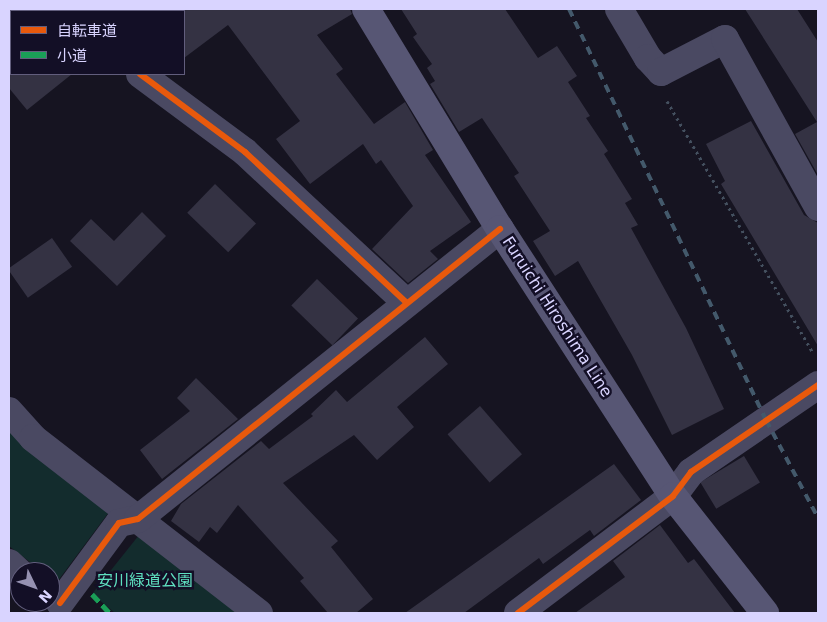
<!DOCTYPE html>
<html>
<head>
<meta charset="utf-8">
<style>
	body { margin:0 }
	#map { position:relative; width:827px; height:622px; overflow:hidden; background:#161421; font-family:"DejaVu Sans","Noto Sans JP",sans-serif }
	div>[style] { position:absolute }
	[style*='--x'] { left:calc(var(--x)*1px); top:calc(var(--y)*1px); width:calc(var(--w)*1px); rotate:calc(var(--a)*1deg) }
	.green>* { inset:0; background:#132c2d }
	.building>* { inset:0; background:#343243; transform-origin:0 0 }
	.path>* { height:3px; margin-top:-1.5px; transform-origin:0; background:repeating-linear-gradient(90deg,#44505f 0 2.5px,transparent 0 6.5px) }
	.minor>* { height:28px; margin:-14px; padding:0 14px; transform-origin:14px; border-radius:14px; background:#4a4962 }
	.secondary>* { height:28px; margin:-14px; padding:0 14px; transform-origin:14px; border-radius:14px; background:#575674 }
	.rail>* { height:4px; margin-top:-2px; transform-origin:0; background:repeating-linear-gradient(90deg,#43596b 0 8px,transparent 0 14px) }
	.quiet>* { height:5px; margin-top:-2.5px; transform-origin:0; background:repeating-linear-gradient(90deg,#1a9f57 0 10px,transparent 0 15px) }
	.cycleway>* { height:6px; margin:-3px; padding:0 3px; transform-origin:3px; border-radius:3px; background:#e8590c }
	span { translate:-50% -50%; white-space:nowrap; text-align:center; line-height:1.15; -webkit-text-stroke:5px #130f26; paint-order:stroke }
	.street-label { font-size:16px; color:#d9d4ff }
	.park-label { font-size:16px; color:#5fe0c0 }
	.frame { position:absolute; inset:0; border:10px solid #d9d4ff; pointer-events:none }
	.legend { position:absolute; left:10px; top:10px; width:175px; height:65px; box-sizing:border-box; background:#130f26; border:1px solid #625e7d; margin:0; padding:6px 9px; list-style:none; font-size:15px; color:#d9d4ff }
	.legend li { display:flex; align-items:center; gap:10px; height:25px }
	.legend b { width:25px; border:1px solid #625e7d }
	.north { position:absolute; left:10px; top:562px; width:50px; height:50px; box-sizing:border-box; background:#130f26; border:1px solid #625e7d; border-radius:50%; rotate:132deg; font-size:14px; font-weight:700; line-height:20px; text-align:center; color:#d9d4ff }
	.north::after { content:''; display:block; margin:auto; width:18px; height:22px; background:#9591b1; clip-path:polygon(50% 0,100% 100%,50% 72%,0 100%) }
</style>
</head>
<body>
<div id="map">
	<div class="green">
		<i style="clip-path:polygon(9px 430px,109px 512px,57px 582px,50px 572px,43px 572px,9px 546px)"></i>
		<i style="clip-path:polygon(139px 535px,239px 613px,115px 613px,92px 594px)"></i>
	</div>
	<div class="building">
		<i style="clip-path:polygon(184px 9px,350px 9px,352px 14px,317px 35px,343px 69px,336px 74px,374px 124px,405px 102px,433px 150px,425px 155px,471px 222px,430px 251px,438px 259px,408px 283px,372px 249px,413px 206px,381px 160px,376px 164px,363px 144px,310px 184px,276px 139px,300px 121px,228px 25px,184px 58px)"></i>
		<i style="clip-path:polygon(401px 9px,505px 9px,538px 58px,557px 46px,577px 76px,568px 82px,590px 116px,586px 118px,608px 151px,604px 154px,632px 199px,625px 203px,638px 225px,631px 228px,686px 328px,724px 409px,672px 435px,632px 355px,578px 261px,555px 276px,533px 241px,550px 231px,514px 176px,519px 173px,482px 118px,459px 132px,430px 84px,435px 81px,427px 68px,432px 64px,413px 37px,417px 34px)"></i>
		<i style="clip-path:polygon(745px 9px,797px 9px,818px 42px,818px 175px,795px 134px,817px 122px)"></i>
		<i style="clip-path:polygon(9px 74px,72px 74px,27px 110px,9px 88px)"></i>
		<i style="clip-path:polygon(751px 121px,804px 215px,818px 223px,818px 346px,721px 184px,725px 181px,706px 144px)"></i>
		<i style="left:215px;top:184px;width:57px;height:40px;rotate:44deg"></i>
		<i style="clip-path:polygon(142px 212px,166px 236px,117px 286px,70px 241px,91px 219px,114px 241px)"></i>
		<i style="left:52px;top:238px;width:35px;height:54px;rotate:55deg"></i>
		<i style="left:317px;top:279px;width:57px;height:37px;rotate:44deg"></i>
		<i style="clip-path:polygon(425px 337px,448px 364px,397px 407px,414px 427px,377px 460px,354px 435px,283px 483px,338px 541px,331px 547px,373px 599px,356px 613px,328px 613px,300px 581px,304px 578px,238px 505px,217px 533px,210px 527px,199px 542px,171px 521px,181px 504px,261px 441px,269px 449px,313px 416px,311px 414px,336px 390px,347px 402px)"></i>
		<i style="clip-path:polygon(196px 378px,238px 419px,162px 479px,140px 450px,190px 411px,177px 398px)"></i>
		<i style="left:480px;top:406px;width:64px;height:43px;rotate:49deg"></i>
		<i style="left:744px;top:456px;width:31px;height:51px;rotate:59deg"></i>
		<i style="clip-path:polygon(614px 464px,641px 500px,594px 536px,590px 530px,543px 564px,539px 558px,464px 613px,405px 613px)"></i>
		<i style="clip-path:polygon(660px 525px,688px 563px,694px 559px,735px 613px,575px 613px,625px 577px,613px 561px)"></i>
	</div>
	<div class="path">
		<i style="--x:667;--y:101;--w:291;--a:59.9"></i>
	</div>
	<div class="minor">
		<i style="--x:53;--y:9;--w:4;--a:34"></i>
		<i style="--x:619;--y:9;--w:57;--a:59.4"></i>
		<i style="--x:648;--y:58;--w:19;--a:47"></i>
		<i style="--x:661;--y:72;--w:72;--a:-27.3"></i>
		<i style="--x:725;--y:39;--w:192;--a:61"></i>
		<i style="--x:140;--y:74;--w:131;--a:36.6"></i>
		<i style="--x:245;--y:152;--w:221;--a:43"></i>
		<i style="--x:9;--y:411;--w:36;--a:48"></i>
		<i style="--x:33;--y:438;--w:286;--a:37.8"></i>
		<i style="--x:9;--y:563;--w:15;--a:42"></i>
		<i style="--x:60;--y:603;--w:99;--a:-53.6"></i>
		<i style="--x:119;--y:523;--w:19;--a:-12"></i>
		<i style="--x:138;--y:519;--w:464;--a:-38.7"></i>
		<i style="--x:518;--y:613;--w:194;--a:-37"></i>
		<i style="--x:673;--y:496;--w:30;--a:-53"></i>
		<i style="--x:691;--y:472;--w:154;--a:-34.4"></i>
	</div>
	<div class="secondary">
		<i style="--x:366;--y:9;--w:258;--a:58.7"></i>
		<i style="--x:500;--y:229;--w:318;--a:57.1"></i>
		<i style="--x:673;--y:496;--w:149;--a:51.8"></i>
	</div>
	<div class="rail">
		<i style="--x:569;--y:9;--w:456;--a:64.4"></i>
		<i style="--x:766;--y:420;--w:111;--a:62"></i>
	</div>
	<div class="quiet">
		<i style="--x:92;--y:594;--w:26;--a:47"></i>
	</div>
	<div class="cycleway">
		<i style="--x:140;--y:74;--w:131;--a:36.6"></i>
		<i style="--x:245;--y:152;--w:221;--a:43"></i>
		<i style="--x:60;--y:603;--w:99;--a:-53.6"></i>
		<i style="--x:119;--y:523;--w:19;--a:-12"></i>
		<i style="--x:138;--y:519;--w:464;--a:-38.7"></i>
		<i style="--x:518;--y:613;--w:194;--a:-37"></i>
		<i style="--x:673;--y:496;--w:30;--a:-53"></i>
		<i style="--x:691;--y:472;--w:154;--a:-34.4"></i>
	</div>
	<div class="street-label">
		<span style="left:557px;top:317px;rotate:57deg">Furuichi Hiroshima Line</span>
	</div>
	<div class="park-label">
		<span style="left:145px;top:581px">安川緑道公園</span>
	</div>
	<div class="frame"></div>
	<ul class="legend">
	<li><b style="height:6px;background:#e8590c"></b>自転車道</li>
	<li><b style="height:6px;background:#1a9f57"></b>小道</li>
	</ul>
	<div class="north">N</div>
</div>
</body>
</html>
